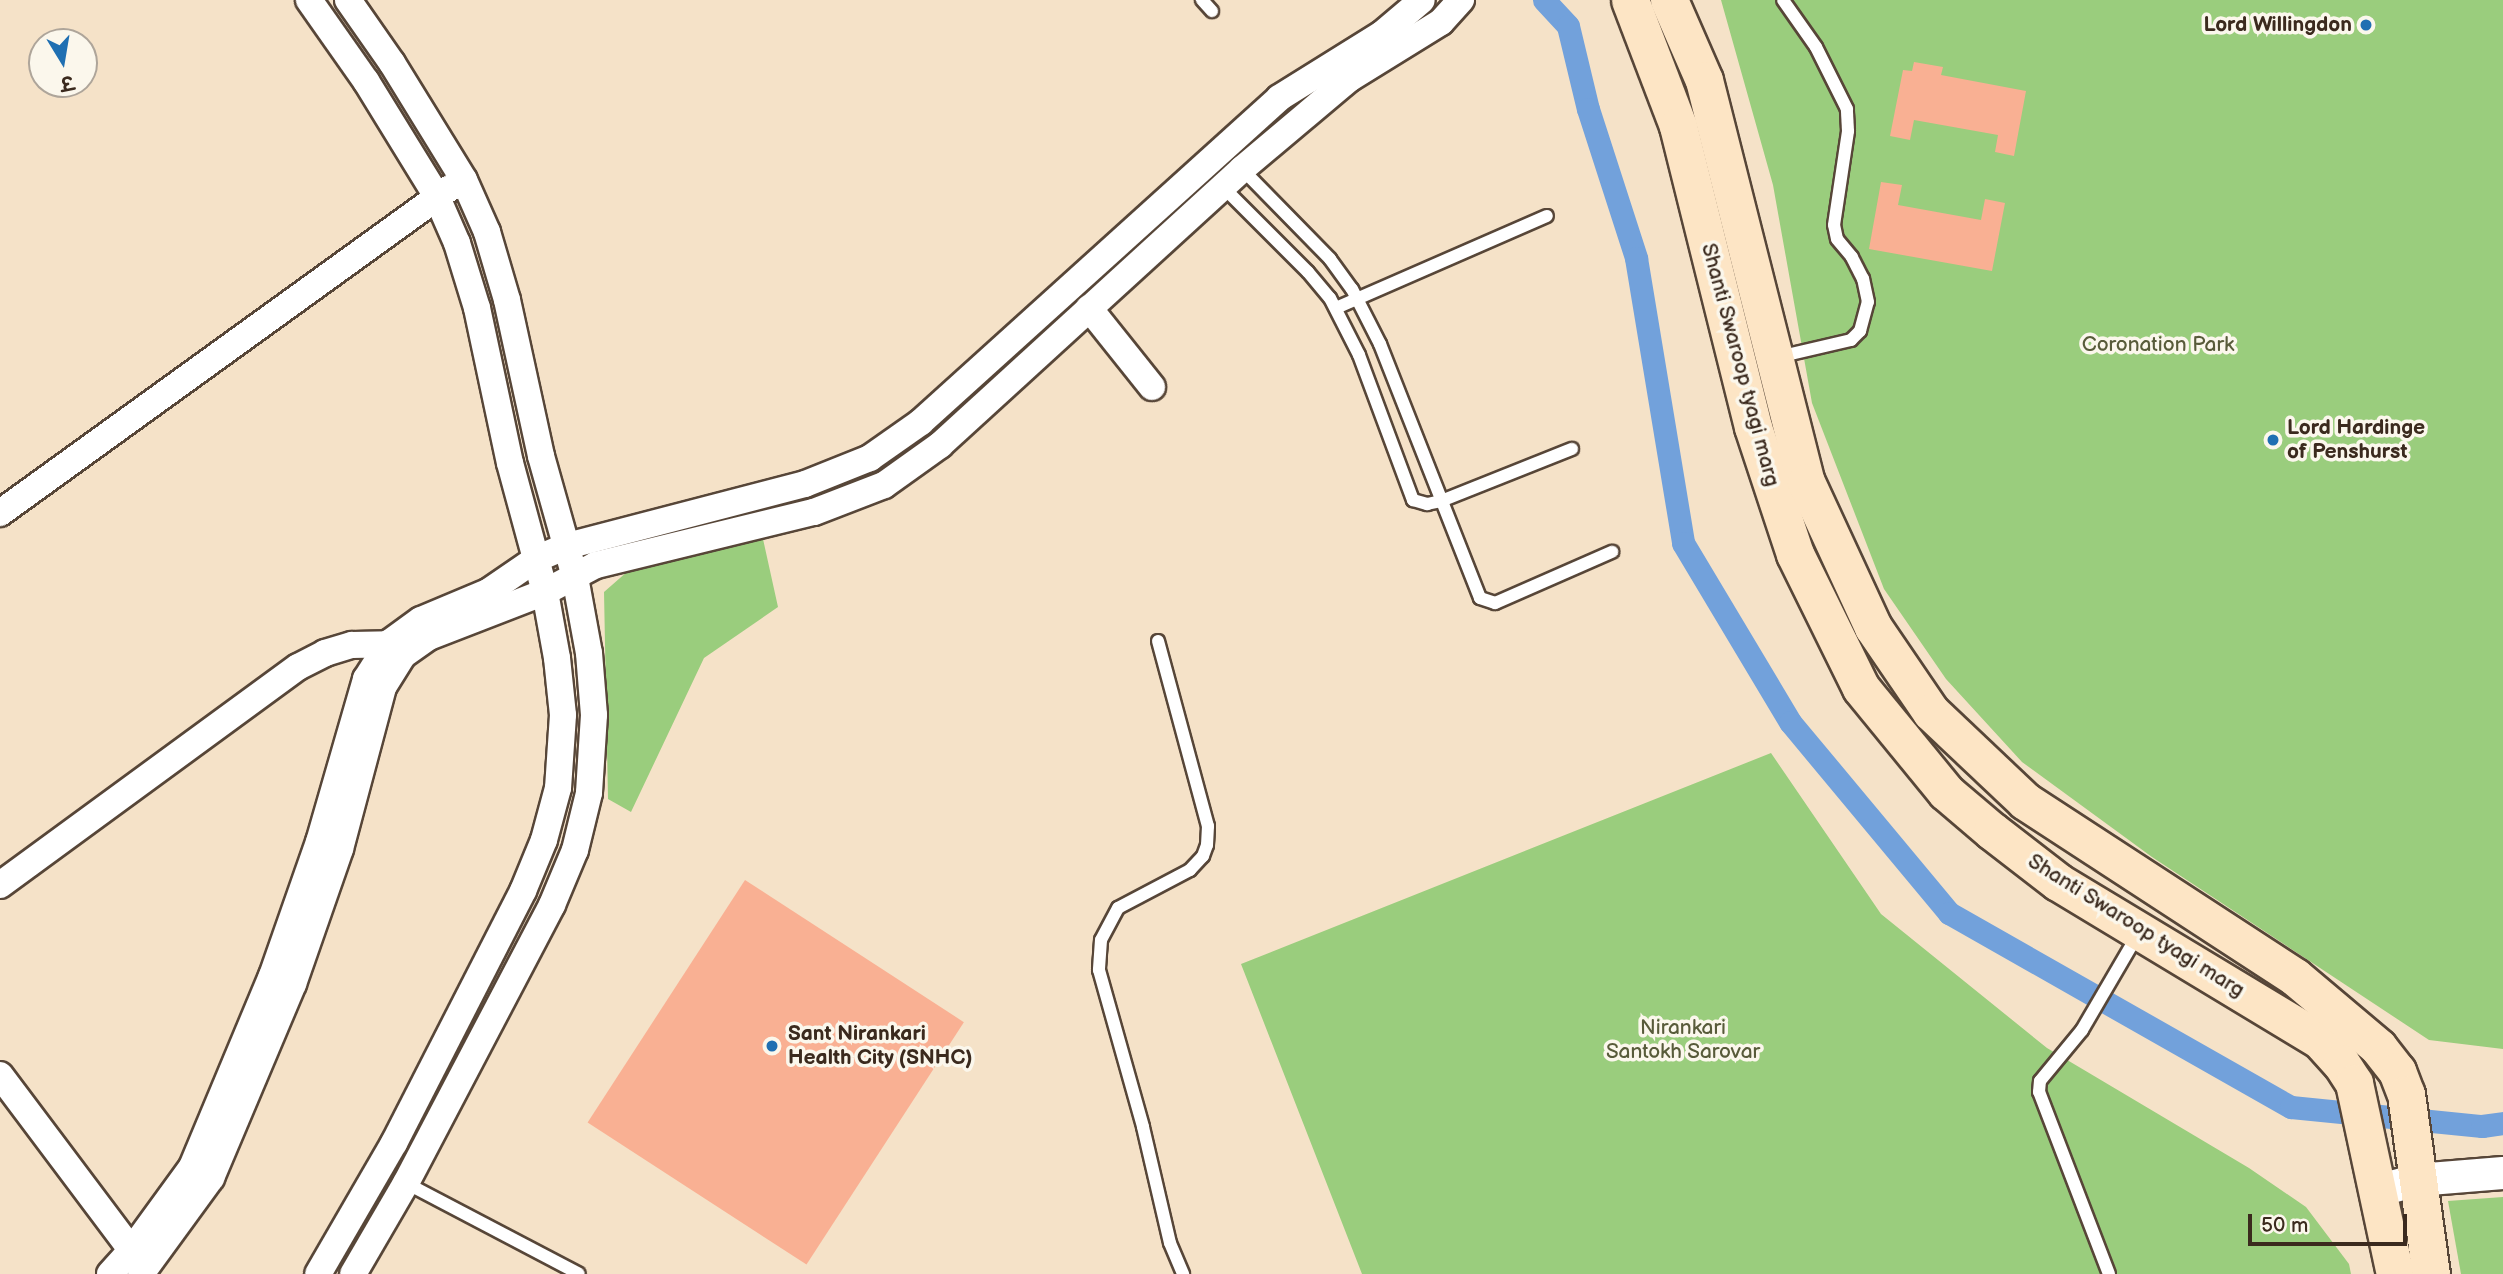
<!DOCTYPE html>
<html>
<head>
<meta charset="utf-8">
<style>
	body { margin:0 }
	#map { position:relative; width:2503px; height:1274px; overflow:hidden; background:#f5e2c8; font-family:"Balsamiq Sans","Playpen Sans Deva",sans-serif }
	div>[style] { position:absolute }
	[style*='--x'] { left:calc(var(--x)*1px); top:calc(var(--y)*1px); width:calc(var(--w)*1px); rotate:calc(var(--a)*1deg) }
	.green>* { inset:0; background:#9acd7d }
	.canal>* { height:23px; margin:-11.5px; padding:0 11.5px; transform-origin:11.5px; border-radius:11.5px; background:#72a1db }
	.building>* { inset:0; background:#f9b093; transform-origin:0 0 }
	.roads { filter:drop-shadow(2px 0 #574638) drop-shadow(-2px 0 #574638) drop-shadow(0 2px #574638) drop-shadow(0 -2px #574638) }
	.service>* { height:12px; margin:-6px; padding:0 6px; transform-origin:6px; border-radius:6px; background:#fff }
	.minor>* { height:26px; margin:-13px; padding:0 13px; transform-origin:13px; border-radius:13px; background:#fff }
	.tertiary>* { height:32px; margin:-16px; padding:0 16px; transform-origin:16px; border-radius:16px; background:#fff }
	.secondary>* { height:37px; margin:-18.5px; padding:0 18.5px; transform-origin:18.5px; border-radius:18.5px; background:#fde5c5 }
	.dots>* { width:19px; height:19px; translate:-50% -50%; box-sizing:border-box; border:4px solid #fbf7ec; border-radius:50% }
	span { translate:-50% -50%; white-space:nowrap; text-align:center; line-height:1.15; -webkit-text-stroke:7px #fbf7ec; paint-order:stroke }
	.poi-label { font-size:21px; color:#3b2a1e; font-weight:700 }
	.right { translate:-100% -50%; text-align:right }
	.left { translate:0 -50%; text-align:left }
	.park-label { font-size:21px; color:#585b3a }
	.street-label { font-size:21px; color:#3b2a1e }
	.north { position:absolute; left:28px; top:28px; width:70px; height:70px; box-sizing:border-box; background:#fbf7ec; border:2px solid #aea59a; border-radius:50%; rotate:169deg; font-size:19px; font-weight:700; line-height:28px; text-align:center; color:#3b2a1e }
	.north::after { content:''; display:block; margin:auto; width:24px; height:32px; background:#1f6fb2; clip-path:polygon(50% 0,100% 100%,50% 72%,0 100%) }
	.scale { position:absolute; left:2248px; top:1214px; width:159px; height:32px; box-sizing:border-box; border:4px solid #3b2a1e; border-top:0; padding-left:9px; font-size:21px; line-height:24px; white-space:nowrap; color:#3b2a1e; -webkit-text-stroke:5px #fbf7ec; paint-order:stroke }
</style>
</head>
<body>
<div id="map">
	<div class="green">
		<i style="clip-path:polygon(1721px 0,2503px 0,2503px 1049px,2429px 1040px,2152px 857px,2022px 762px,1946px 679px,1884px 589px,1812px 403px,1773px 185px)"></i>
		<i style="clip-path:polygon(763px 539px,778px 607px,704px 658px,631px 812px,608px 799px,604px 592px,628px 571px)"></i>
		<i style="clip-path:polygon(1771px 753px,1881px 914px,2047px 1048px,2249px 1168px,2306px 1207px,2349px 1264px,2351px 1274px,1362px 1274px,1241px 964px)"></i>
		<i style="clip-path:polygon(2503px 1197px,2503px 1274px,2461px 1274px,2448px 1201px)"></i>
	</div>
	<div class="canal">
		<i style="--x:1544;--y:0;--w:35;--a:47"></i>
		<i style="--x:1568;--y:26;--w:85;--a:76.5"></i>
		<i style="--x:1588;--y:109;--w:157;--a:72.1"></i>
		<i style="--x:1636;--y:258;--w:289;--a:80.6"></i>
		<i style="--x:1683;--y:543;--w:209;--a:59.1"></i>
		<i style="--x:1790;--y:722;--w:249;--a:50.2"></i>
		<i style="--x:1949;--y:913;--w:393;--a:29.6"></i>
		<i style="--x:2291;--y:1107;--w:192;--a:5.7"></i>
		<i style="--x:2482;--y:1126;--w:21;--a:-8"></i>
	</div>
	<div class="building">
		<i style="clip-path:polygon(1914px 62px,1943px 67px,1941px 75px,2026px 91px,2014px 156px,1995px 152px,1998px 135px,1914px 120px,1910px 140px,1890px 136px,1903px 70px,1912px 71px)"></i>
		<i style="clip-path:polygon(1881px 182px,1902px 185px,1898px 205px,1981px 220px,1985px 199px,2005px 203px,1992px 271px,1869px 249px)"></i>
		<i style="left:745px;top:880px;width:261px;height:289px;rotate:33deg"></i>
	</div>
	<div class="roads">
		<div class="service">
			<i style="--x:1202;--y:0;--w:15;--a:48"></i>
			<i style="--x:1242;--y:169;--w:126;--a:45.6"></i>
			<i style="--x:1330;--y:259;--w:37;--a:54"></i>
			<i style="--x:1352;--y:289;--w:62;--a:63"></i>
			<i style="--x:1380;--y:344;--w:273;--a:68.5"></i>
			<i style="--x:1480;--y:598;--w:16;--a:18"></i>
			<i style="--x:1495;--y:603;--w:128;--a:-23.6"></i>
			<i style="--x:1221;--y:185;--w:123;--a:45"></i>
			<i style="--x:1308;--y:272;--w:34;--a:50"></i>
			<i style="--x:1330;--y:298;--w:64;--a:63"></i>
			<i style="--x:1359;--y:355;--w:155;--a:69.6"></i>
			<i style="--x:1413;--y:500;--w:15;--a:16"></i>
			<i style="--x:1427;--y:504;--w:14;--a:-12"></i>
			<i style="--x:1441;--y:501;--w:141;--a:-21.7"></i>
			<i style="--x:1336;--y:308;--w:230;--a:-23.6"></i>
			<i style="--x:1778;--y:357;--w:75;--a:-13.1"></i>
			<i style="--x:1851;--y:340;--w:13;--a:-45"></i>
			<i style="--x:1860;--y:331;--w:30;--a:-75"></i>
			<i style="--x:1868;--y:302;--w:24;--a:-102"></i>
			<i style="--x:1863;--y:279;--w:25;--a:-117"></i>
			<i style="--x:1852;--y:257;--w:23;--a:-130"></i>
			<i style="--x:1837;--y:239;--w:14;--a:-102"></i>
			<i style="--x:1834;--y:225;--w:95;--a:-81.5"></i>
			<i style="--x:1848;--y:131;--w:22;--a:-93"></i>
			<i style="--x:1847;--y:109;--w:69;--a:-116.6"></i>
			<i style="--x:1816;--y:47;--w:57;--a:-125.1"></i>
			<i style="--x:1158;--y:641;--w:192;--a:74.9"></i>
			<i style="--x:1208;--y:826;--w:19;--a:93"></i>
			<i style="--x:1207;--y:845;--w:12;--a:110"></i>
			<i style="--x:1203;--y:856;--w:19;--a:133"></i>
			<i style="--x:1190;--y:870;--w:81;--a:152.2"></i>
			<i style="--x:1118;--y:908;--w:36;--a:118"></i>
			<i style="--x:1101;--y:940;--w:30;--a:94"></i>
			<i style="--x:1099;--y:970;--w:163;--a:74.3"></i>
			<i style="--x:1143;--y:1127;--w:119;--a:76.9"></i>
			<i style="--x:1170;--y:1243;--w:34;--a:67"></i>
			<i style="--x:406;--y:1183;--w:195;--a:27.7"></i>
			<i style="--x:2109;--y:1274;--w:195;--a:-111"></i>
			<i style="--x:2039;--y:1092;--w:11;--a:-85"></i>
			<i style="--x:2040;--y:1081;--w:66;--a:-50.5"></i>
			<i style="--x:2082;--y:1030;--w:111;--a:-59.7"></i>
		</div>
		<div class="minor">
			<i style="--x:309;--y:0;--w:99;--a:54.9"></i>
			<i style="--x:366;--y:81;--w:134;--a:58.4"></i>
			<i style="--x:436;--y:195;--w:52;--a:66.4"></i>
			<i style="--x:457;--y:243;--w:68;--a:72.9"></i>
			<i style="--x:477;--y:308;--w:158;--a:78"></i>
			<i style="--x:510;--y:463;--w:134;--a:74.8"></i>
			<i style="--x:545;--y:592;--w:67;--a:79.7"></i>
			<i style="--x:557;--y:658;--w:57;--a:84"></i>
			<i style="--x:563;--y:715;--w:73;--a:93.9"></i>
			<i style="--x:558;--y:788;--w:54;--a:105.1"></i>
			<i style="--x:544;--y:840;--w:55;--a:112.4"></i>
			<i style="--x:523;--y:891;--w:283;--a:117.1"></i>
			<i style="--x:394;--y:1143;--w:151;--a:120.1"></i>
			<i style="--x:348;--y:0;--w:77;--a:55.1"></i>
			<i style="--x:392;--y:63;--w:137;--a:58.4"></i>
			<i style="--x:464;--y:180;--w:57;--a:66.1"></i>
			<i style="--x:487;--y:232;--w:71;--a:73.6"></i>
			<i style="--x:507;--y:300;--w:160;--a:77.7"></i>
			<i style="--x:541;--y:456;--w:126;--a:74.3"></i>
			<i style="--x:575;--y:577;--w:77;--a:79.6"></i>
			<i style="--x:589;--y:653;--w:62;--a:85.4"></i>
			<i style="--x:594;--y:715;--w:78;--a:93.7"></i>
			<i style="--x:589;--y:793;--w:59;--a:103.8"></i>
			<i style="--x:575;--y:850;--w:60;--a:112.7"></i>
			<i style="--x:552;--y:905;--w:314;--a:117.7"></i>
			<i style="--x:406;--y:1183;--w:105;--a:120.2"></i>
			<i style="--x:1089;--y:308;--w:101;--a:51.4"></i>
			<i style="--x:0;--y:513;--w:555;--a:-35.84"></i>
			<i style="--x:0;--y:885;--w:369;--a:-36.2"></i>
			<i style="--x:298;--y:667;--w:30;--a:-27"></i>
			<i style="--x:325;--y:653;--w:28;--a:-17"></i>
			<i style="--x:352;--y:645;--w:50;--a:-1.1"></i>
			<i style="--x:0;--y:1075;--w:236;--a:53.1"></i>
			<i style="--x:110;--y:1274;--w:31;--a:-48"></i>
			<i style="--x:131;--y:1251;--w:104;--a:-54"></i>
			<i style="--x:192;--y:1167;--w:207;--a:-67.3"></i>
			<i style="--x:272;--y:976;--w:142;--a:-70.7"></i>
			<i style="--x:319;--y:842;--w:170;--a:-73.9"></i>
			<i style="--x:366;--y:679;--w:43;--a:-57.4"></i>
			<i style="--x:389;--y:643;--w:39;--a:-36"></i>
			<i style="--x:421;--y:620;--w:73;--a:-22.7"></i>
			<i style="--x:488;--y:592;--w:58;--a:-34.5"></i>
			<i style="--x:536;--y:559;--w:34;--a:-23"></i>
			<i style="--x:567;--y:546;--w:246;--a:-14.6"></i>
			<i style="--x:805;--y:484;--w:70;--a:-21.8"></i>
			<i style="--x:870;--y:458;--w:62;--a:-35.2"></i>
			<i style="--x:921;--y:422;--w:483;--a:-42.1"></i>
			<i style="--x:1279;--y:98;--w:121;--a:-31.9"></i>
			<i style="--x:1382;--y:34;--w:52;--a:-40.4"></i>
			<i style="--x:141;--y:1274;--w:119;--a:-53.9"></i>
			<i style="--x:211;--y:1178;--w:211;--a:-67.1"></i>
			<i style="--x:293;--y:984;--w:143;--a:-70.8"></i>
			<i style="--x:340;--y:849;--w:168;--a:-75.1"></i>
			<i style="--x:383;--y:687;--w:38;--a:-58"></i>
			<i style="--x:403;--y:655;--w:32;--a:-35"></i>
			<i style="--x:429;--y:637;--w:124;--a:-21.2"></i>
			<i style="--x:545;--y:592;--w:58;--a:-27.9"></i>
			<i style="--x:596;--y:565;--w:224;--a:-13.7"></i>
			<i style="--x:814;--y:512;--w:75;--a:-21.1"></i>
			<i style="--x:884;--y:485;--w:69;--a:-35.5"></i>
			<i style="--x:940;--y:445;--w:409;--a:-42.4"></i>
			<i style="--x:1242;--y:169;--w:140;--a:-40.1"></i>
			<i style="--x:1349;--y:79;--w:108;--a:-31.8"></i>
			<i style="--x:1441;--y:22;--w:30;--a:-48"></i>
		</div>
		<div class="tertiary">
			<i style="--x:2377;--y:1191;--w:41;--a:-15.4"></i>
			<i style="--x:2417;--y:1180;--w:86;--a:-4.7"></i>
		</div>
		<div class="secondary">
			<i style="--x:1630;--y:0;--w:135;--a:69.1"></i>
			<i style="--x:1678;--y:126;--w:310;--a:76"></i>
			<i style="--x:1753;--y:427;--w:134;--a:71.7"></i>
			<i style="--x:1795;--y:554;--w:149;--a:63.8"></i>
			<i style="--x:1861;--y:688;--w:134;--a:50.7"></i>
			<i style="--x:1946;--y:792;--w:60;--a:40.3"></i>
			<i style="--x:1992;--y:831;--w:83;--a:37.7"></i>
			<i style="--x:2058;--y:882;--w:306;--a:31.1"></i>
			<i style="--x:2320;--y:1040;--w:31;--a:48"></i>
			<i style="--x:2341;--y:1063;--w:24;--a:57"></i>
			<i style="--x:2354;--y:1083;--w:195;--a:77.9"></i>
			<i style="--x:1669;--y:0;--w:87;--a:66.4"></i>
			<i style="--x:1704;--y:80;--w:415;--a:75.8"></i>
			<i style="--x:1806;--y:482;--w:160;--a:65.2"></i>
			<i style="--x:1873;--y:627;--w:103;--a:55.7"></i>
			<i style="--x:1931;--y:712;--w:129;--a:43.4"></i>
			<i style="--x:2025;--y:801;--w:322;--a:33.1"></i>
			<i style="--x:2295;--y:977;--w:109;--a:40.1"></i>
			<i style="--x:2378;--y:1047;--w:31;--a:52"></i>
			<i style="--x:2397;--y:1071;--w:25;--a:69"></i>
			<i style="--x:2406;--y:1094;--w:182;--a:82.1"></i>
		</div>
	</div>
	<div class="dots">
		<i style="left:2366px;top:25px;background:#1f6fb2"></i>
		<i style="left:2273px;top:440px;background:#1f6fb2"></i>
		<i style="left:772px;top:1046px;background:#1f6fb2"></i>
	</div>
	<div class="poi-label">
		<span class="right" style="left:2352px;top:25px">Lord Willingdon</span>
		<span class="left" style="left:2287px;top:440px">Lord Hardinge<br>of Penshurst</span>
		<span class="left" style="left:788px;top:1046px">Sant Nirankari<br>Health City (SNHC)</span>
	</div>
	<div class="park-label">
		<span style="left:2158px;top:345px">Coronation Park</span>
		<span style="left:1683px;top:1040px">Nirankari<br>Santokh Sarovar</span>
	</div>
	<div class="street-label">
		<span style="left:1740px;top:365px;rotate:75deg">Shanti Swaroop tyagi marg</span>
		<span style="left:2136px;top:926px;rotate:32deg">Shanti Swaroop tyagi marg</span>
	</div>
	<div class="north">उ</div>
	<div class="scale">50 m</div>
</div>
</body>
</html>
